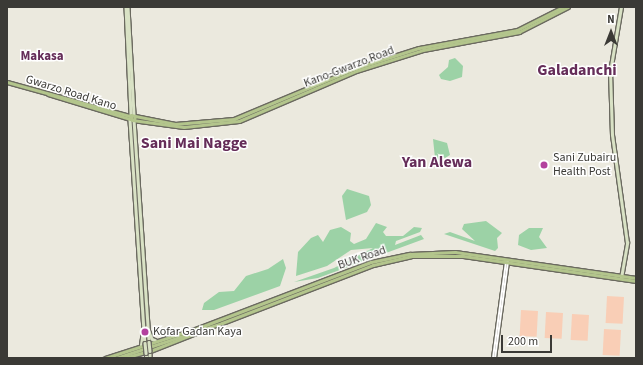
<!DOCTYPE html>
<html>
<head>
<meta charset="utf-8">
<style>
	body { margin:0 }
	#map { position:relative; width:643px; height:365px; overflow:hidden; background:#ebe9de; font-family:"Source Sans 3",sans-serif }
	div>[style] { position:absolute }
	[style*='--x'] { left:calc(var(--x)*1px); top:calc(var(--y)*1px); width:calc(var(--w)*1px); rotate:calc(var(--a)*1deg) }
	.green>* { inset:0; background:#f9ceb6; transform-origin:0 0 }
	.water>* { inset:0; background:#9cd2a6 }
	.roads { filter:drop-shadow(1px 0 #6b6a60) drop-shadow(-1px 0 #6b6a60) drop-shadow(0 1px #6b6a60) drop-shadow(0 -1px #6b6a60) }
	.tertiary>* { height:2px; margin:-1px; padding:0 1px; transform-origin:1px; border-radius:1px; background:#fff }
	.secondary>* { height:2.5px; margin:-1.25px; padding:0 1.25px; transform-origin:1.25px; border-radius:1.25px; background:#d9e2c5 }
	.primary>* { height:3px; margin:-1.5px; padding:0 1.5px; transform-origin:1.5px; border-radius:1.5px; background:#b3c58c }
	.bridges { filter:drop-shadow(1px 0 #6b6a60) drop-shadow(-1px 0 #6b6a60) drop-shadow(0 1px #6b6a60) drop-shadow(0 -1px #6b6a60) }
	.secondary-bridge>* { height:2.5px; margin:-1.25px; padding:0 1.25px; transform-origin:1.25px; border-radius:1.25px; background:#d9e2c5 }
	.dots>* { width:11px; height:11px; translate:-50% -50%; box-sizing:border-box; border:2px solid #fff; border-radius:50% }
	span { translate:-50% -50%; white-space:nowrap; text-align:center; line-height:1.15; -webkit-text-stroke:3px #fff; paint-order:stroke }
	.street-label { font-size:12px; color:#3b3a36 }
	.poi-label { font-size:12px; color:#3b3a36 }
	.left { translate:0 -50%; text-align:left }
	.neighbourhood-label { font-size:13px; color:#652d59; font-weight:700 }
	.district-label { font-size:16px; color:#652d59; font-weight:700 }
	.frame { position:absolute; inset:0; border:8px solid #3b3a36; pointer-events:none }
	.north { position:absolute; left:591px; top:12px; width:40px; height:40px; -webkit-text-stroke:3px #fff; paint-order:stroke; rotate:0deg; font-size:11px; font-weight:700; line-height:16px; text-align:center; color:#3b3a36 }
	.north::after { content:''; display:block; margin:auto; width:14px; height:18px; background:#3b3a36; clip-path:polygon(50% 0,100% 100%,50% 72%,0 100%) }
	.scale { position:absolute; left:501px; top:335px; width:51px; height:18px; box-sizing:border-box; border:2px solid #3b3a36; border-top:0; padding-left:5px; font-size:12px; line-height:14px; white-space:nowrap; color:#3b3a36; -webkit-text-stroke:3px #fff; paint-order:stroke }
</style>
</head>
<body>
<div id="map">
	<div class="green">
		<i style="left:607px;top:296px;width:17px;height:27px;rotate:3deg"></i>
		<i style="left:521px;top:310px;width:17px;height:26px;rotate:3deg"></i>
		<i style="left:546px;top:312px;width:17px;height:26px;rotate:3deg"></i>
		<i style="left:572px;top:314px;width:17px;height:26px;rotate:3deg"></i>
		<i style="left:604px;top:329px;width:17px;height:26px;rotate:3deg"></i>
	</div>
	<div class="water">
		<i style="clip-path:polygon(455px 58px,463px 66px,462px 77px,450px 81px,441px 79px,439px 75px,448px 67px,449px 60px)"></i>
		<i style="clip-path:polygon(433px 139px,447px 143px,450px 155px,445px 158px,437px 153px,444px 163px,435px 158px)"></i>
		<i style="clip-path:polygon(347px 189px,369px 196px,371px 205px,367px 212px,346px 220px,342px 196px)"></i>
		<i style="clip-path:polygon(486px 221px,502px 233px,497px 238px,498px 248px,495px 251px,444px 234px,450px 232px,475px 241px,462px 229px,464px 224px)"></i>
		<i style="clip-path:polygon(376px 223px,387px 227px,383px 232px,386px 236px,403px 236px,414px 227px,422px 228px,420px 232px,396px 241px,395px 245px,421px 235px,424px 239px,318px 278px,294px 282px,334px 268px,373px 248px,351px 250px,327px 266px,296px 276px,298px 252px,311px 238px,318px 235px,323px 242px,330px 230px,341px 227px,351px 233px,350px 241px,354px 244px,366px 239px)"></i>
		<i style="clip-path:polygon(529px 228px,543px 228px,539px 237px,547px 248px,531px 250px,518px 245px,519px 235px)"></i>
		<i style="clip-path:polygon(283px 259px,286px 268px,280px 286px,214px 310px,202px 310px,204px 303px,219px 292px,234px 291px,246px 276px,268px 269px)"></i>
	</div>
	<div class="roads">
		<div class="tertiary">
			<i style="--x:493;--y:358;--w:97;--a:-82.3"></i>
			<i style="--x:495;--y:358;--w:97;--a:-82.3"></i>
		</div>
		<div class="secondary">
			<i style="--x:126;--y:7;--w:108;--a:87.3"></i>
			<i style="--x:128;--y:7;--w:108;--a:86.8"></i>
			<i style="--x:130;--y:120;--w:224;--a:86.2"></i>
			<i style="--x:134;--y:120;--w:223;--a:86.1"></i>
			<i style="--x:621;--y:278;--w:36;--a:-80"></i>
			<i style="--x:627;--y:243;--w:109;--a:-97.9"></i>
			<i style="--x:612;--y:135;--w:63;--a:-91.8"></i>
			<i style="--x:610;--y:72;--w:66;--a:-80.4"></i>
			<i style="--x:147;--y:327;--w:13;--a:67"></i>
			<i style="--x:152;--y:339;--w:3;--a:18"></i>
			<i style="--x:141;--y:345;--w:15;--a:-82"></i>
			<i style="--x:150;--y:351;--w:7;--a:90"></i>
			<i style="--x:146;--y:353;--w:5;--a:79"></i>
		</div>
		<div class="primary">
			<i style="--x:7;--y:82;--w:128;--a:15.5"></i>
			<i style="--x:48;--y:94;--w:86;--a:17"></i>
			<i style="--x:135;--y:116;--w:41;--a:11.3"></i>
			<i style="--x:175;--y:124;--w:59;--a:-4.8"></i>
			<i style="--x:234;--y:119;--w:129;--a:-22.8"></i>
			<i style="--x:353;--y:69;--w:69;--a:-17.7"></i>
			<i style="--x:419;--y:48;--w:100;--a:-10.4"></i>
			<i style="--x:517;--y:30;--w:51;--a:-26.6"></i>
			<i style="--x:134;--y:120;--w:4;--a:-76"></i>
			<i style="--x:135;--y:116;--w:4;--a:-166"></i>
			<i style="--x:131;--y:115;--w:5;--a:79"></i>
			<i style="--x:132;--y:120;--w:52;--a:7.7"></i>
			<i style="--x:184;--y:127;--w:55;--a:-6.2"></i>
			<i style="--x:239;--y:121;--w:127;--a:-23.1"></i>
			<i style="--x:356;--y:71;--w:70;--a:-17.4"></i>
			<i style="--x:423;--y:50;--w:98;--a:-10.6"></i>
			<i style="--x:519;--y:32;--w:55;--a:-27"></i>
			<i style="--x:105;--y:358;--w:98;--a:-17.9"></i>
			<i style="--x:198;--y:328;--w:185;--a:-20.9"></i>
			<i style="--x:371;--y:262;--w:40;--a:-12"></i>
			<i style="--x:410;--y:254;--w:45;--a:-2.5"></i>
			<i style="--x:455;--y:252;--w:183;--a:8.2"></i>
			<i style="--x:116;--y:358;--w:112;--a:-18.3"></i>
			<i style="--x:222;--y:323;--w:162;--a:-21"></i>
			<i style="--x:373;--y:265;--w:39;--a:-13"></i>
			<i style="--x:411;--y:256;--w:52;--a:0"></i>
			<i style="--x:463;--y:256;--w:175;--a:8.2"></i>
			<i style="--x:123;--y:358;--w:28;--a:-15"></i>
			<i style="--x:150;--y:351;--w:49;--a:-21.4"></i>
		</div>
	</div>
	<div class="bridges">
		<div class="secondary-bridge">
			<i style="--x:149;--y:342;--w:9;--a:84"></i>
			<i style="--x:145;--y:343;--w:10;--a:84"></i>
		</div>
	</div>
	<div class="dots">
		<i style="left:544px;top:165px;background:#b3429e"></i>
		<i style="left:145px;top:332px;background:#b3429e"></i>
	</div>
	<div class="street-label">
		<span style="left:349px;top:67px;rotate:-21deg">Kano-Gwarzo Road</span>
		<span style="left:71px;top:93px;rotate:17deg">Gwarzo Road Kano</span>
		<span style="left:362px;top:258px;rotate:-19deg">BUK Road</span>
	</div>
	<div class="poi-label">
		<span class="left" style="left:553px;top:165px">Sani Zubairu<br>Health Post</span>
		<span class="left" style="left:153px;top:332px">Kofar Gadan Kaya</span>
	</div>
	<div class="neighbourhood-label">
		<span style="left:42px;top:56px">Makasa</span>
	</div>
	<div class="district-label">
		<span style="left:577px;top:70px">Galadanchi</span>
		<span style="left:194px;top:143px">Sani Mai Nagge</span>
		<span style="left:437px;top:162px">Yan Alewa</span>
	</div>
	<div class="frame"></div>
	<div class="north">N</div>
	<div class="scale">200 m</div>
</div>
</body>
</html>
